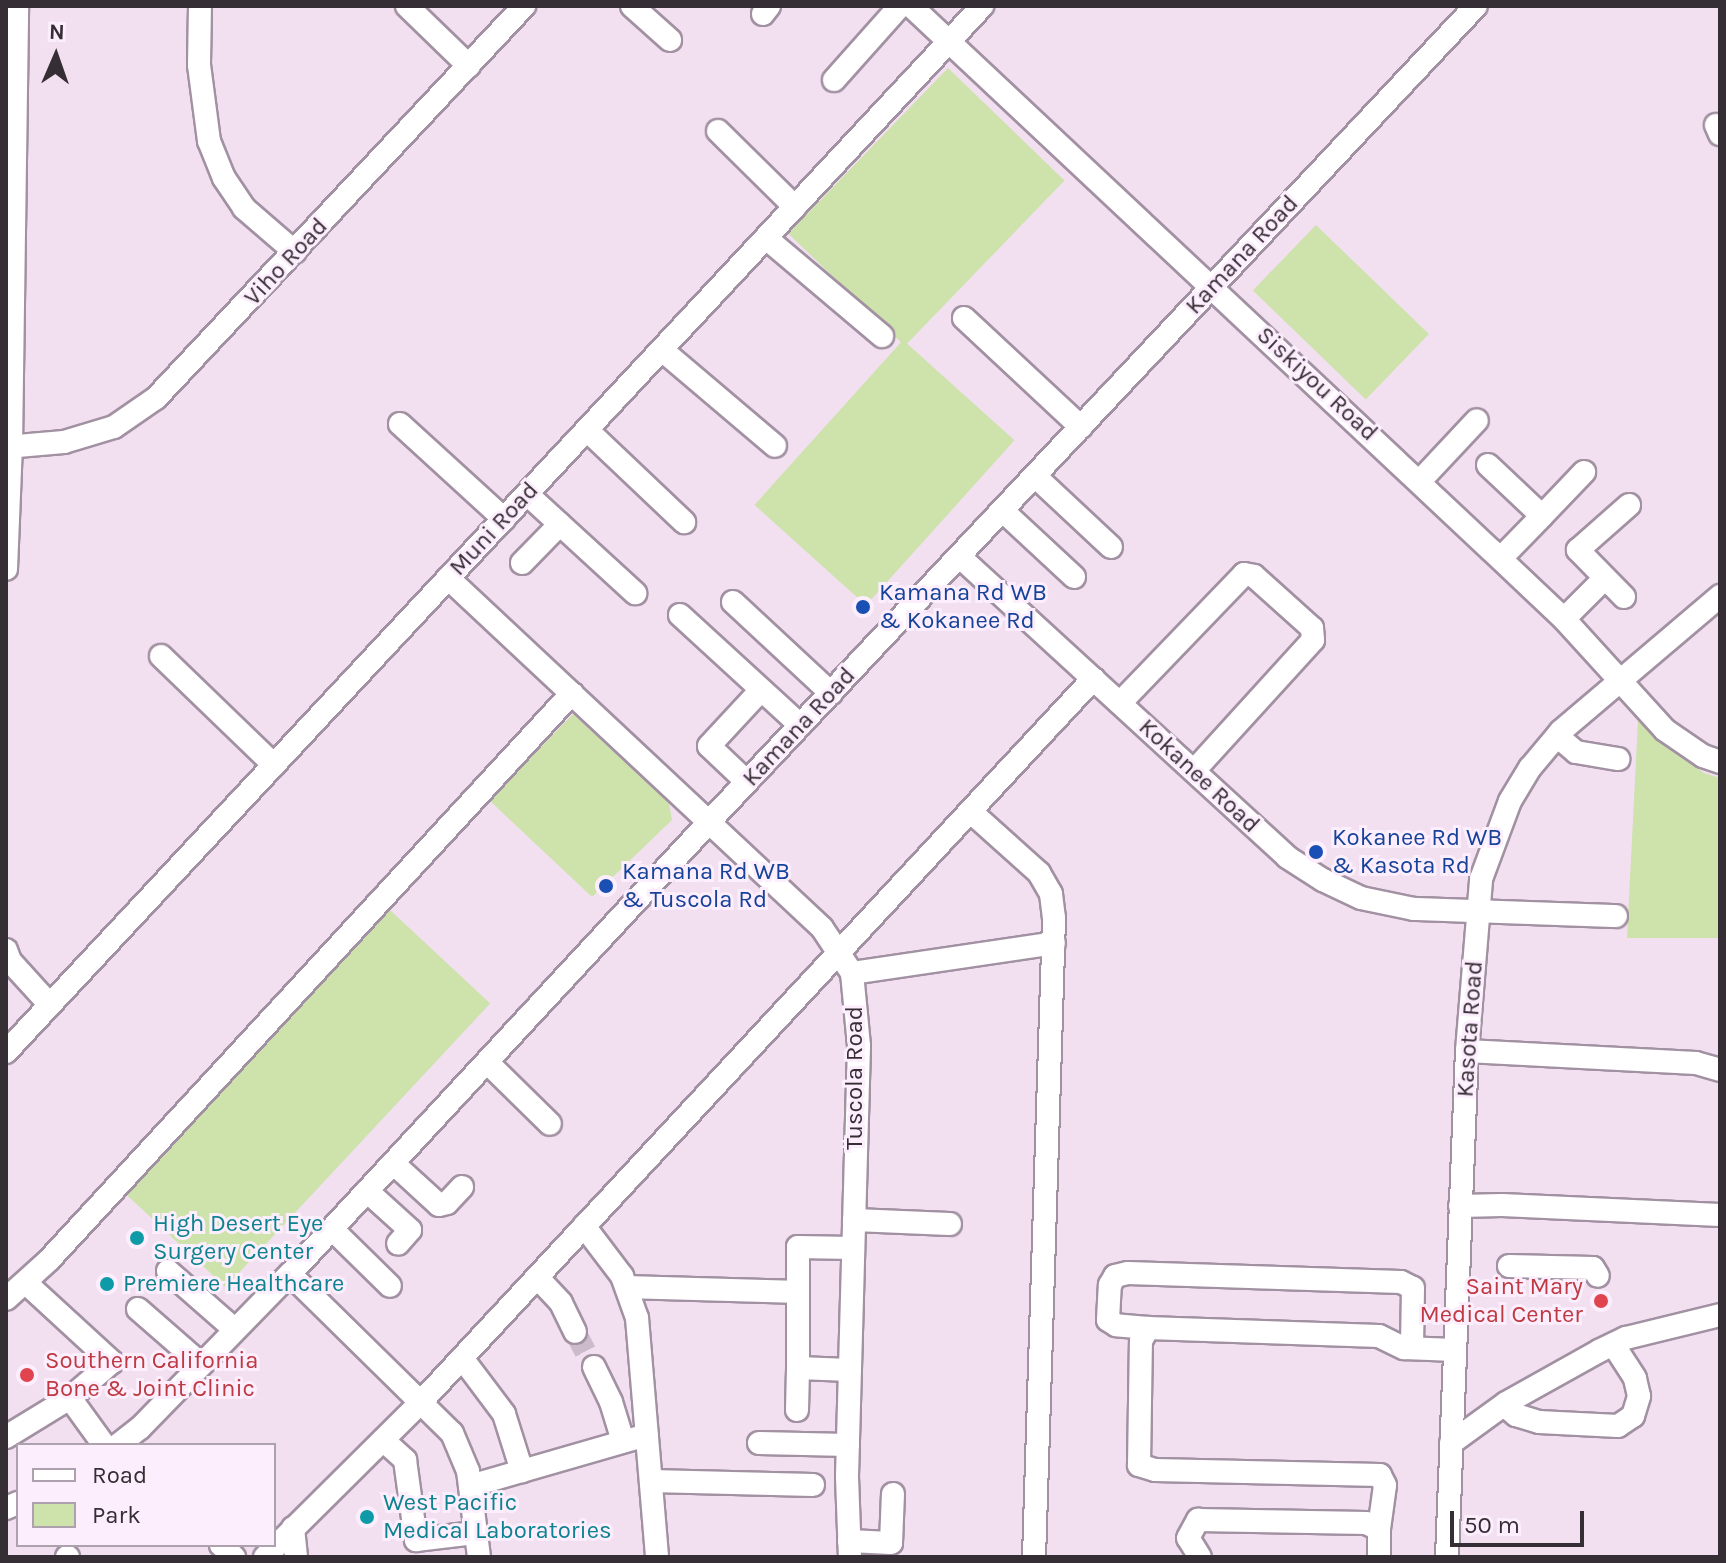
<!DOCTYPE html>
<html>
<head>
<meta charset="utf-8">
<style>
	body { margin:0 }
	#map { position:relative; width:1726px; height:1563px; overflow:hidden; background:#f2e0f1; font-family:Karla,sans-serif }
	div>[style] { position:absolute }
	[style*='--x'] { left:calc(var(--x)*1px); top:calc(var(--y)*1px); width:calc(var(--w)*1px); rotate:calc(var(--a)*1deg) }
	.green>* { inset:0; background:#cee2ab; transform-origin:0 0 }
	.minor-tunnel>* { height:22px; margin-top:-11px; transform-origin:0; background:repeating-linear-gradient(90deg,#ccbccb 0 22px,transparent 0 33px) }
	.roads { filter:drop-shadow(2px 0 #a291a2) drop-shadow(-2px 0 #a291a2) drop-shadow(0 2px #a291a2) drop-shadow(0 -2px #a291a2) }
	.minor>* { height:22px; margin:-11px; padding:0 11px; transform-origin:11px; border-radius:11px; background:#fff }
	.dots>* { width:22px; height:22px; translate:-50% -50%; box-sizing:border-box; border:4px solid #fdeefd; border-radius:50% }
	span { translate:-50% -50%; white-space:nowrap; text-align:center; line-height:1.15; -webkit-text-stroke:6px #fdeefd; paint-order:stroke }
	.street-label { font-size:24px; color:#362e35 }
	.transit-label { font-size:24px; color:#164399 }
	.left { translate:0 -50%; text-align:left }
	.culture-label { font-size:24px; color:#0d838f }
	.health-label { font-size:24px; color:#be3a42 }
	.right { translate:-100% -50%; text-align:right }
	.frame { position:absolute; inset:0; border:8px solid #362e35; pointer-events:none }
	.legend { position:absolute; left:16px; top:1443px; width:260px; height:104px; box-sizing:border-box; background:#fdeefd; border:2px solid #ada1ad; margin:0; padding:10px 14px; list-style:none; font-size:24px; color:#362e35 }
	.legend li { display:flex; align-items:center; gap:16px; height:40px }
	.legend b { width:40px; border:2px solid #ada1ad }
	.north { position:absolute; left:16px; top:16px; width:80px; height:80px; -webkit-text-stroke:6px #fdeefd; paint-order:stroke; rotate:2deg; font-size:22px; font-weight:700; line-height:32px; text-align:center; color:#362e35 }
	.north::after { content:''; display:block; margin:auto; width:28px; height:36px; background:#362e35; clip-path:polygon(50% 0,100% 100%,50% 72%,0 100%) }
	.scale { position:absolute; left:1450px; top:1511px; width:134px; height:36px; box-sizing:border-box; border:4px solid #362e35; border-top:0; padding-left:10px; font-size:24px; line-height:28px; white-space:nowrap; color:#362e35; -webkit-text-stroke:6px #fdeefd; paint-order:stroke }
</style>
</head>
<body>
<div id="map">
	<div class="green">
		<i style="left:948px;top:68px;width:162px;height:230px;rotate:44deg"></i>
		<i style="left:1316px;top:225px;width:157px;height:91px;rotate:44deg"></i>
		<i style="left:903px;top:340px;width:150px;height:222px;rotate:42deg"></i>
		<i style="clip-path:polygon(573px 714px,669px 803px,672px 820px,592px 897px,489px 800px)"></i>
		<i style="clip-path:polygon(1638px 720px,1673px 751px,1704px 773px,1720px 778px,1720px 938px,1627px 938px)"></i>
		<i style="left:390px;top:910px;width:137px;height:388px;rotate:43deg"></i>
	</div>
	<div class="minor-tunnel">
		<i style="--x:575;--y:1332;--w:40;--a:62"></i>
	</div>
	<div class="roads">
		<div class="minor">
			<i style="--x:200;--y:6;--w:59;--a:91"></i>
			<i style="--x:199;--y:65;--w:77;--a:82.5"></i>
			<i style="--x:209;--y:141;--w:40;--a:68"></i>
			<i style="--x:224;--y:178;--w:36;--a:56"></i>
			<i style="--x:244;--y:208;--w:67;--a:40.8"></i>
			<i style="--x:407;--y:6;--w:86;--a:44.1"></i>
			<i style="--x:632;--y:6;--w:51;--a:41.8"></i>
			<i style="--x:911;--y:6;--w:795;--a:43.17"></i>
			<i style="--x:1491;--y:550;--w:100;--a:43.4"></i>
			<i style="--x:1564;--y:619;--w:150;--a:47.7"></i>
			<i style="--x:1665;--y:730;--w:46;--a:34.4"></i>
			<i style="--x:1703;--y:756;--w:18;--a:19"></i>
			<i style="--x:763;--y:14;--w:10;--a:-53"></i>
			<i style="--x:834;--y:80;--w:99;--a:-48.3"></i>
			<i style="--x:1716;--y:125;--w:10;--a:66"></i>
			<i style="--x:718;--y:131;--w:108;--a:44.6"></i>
			<i style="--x:766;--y:238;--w:152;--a:40.2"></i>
			<i style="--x:964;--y:318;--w:160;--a:43"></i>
			<i style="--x:662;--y:350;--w:148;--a:40.3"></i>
			<i style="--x:400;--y:424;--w:141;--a:42.4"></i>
			<i style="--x:587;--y:430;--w:134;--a:43.5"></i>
			<i style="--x:6;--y:447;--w:58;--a:-4.9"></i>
			<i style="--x:64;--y:442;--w:52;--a:-16.7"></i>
			<i style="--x:114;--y:427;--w:51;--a:-34.6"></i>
			<i style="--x:156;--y:398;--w:538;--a:-46.81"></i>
			<i style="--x:1488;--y:465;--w:74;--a:43.4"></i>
			<i style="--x:1542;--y:516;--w:59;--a:134.3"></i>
			<i style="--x:1035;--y:476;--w:104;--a:43.1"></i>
			<i style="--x:1420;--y:481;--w:83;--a:-46.9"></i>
			<i style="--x:527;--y:494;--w:147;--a:42.5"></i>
			<i style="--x:1003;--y:511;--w:97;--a:42.9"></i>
			<i style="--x:1542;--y:516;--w:61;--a:-46.3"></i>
			<i style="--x:960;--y:557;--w:444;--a:42.5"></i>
			<i style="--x:1287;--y:857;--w:43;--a:32.6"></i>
			<i style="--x:1323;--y:880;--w:42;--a:25.3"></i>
			<i style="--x:1361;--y:898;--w:54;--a:11.7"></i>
			<i style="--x:1414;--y:909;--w:202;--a:2"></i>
			<i style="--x:522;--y:563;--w:54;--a:-45.7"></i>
			<i style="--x:6;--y:569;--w:122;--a:-87.7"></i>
			<i style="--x:11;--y:447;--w:441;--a:-89.2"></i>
			<i style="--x:448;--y:578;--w:512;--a:43.1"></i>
			<i style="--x:822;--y:928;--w:54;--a:56.3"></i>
			<i style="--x:852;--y:973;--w:73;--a:84.5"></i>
			<i style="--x:859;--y:1046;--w:431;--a:91.6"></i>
			<i style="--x:847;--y:1477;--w:80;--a:87.9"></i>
			<i style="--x:1624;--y:597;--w:66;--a:-134.4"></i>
			<i style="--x:1578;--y:550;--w:68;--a:-41.4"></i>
			<i style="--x:733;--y:602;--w:134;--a:42.9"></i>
			<i style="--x:680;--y:615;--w:163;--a:42.5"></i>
			<i style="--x:1564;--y:619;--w:58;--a:-45"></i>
			<i style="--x:161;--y:656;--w:157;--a:44"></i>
			<i style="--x:1120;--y:703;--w:179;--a:-46.1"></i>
			<i style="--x:1244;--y:574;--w:10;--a:11"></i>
			<i style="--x:1254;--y:576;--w:78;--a:41.9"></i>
			<i style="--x:1312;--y:628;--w:12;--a:85"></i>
			<i style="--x:1313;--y:640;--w:177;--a:132.3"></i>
			<i style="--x:1557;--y:736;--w:25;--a:40"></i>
			<i style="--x:1576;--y:752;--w:43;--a:9.5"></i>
			<i style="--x:747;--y:782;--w:52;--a:-136.5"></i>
			<i style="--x:709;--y:746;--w:76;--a:-47.1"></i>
			<i style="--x:970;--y:811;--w:93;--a:41.9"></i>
			<i style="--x:1039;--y:873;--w:24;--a:60"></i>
			<i style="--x:1051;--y:894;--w:24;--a:83"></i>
			<i style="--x:1054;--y:918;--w:639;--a:91.79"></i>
			<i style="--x:6;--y:950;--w:12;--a:70"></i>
			<i style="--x:10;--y:961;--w:59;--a:47.7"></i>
			<i style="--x:852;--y:973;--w:204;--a:-8.4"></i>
			<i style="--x:1467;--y:1051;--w:229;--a:3"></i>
			<i style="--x:1696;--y:1063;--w:25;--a:16"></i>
			<i style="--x:6;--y:1052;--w:1431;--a:-46.98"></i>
			<i style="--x:487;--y:1062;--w:88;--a:44.5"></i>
			<i style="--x:393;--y:1163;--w:62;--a:42.4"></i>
			<i style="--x:439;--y:1205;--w:8;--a:-14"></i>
			<i style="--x:447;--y:1203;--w:22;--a:-47"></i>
			<i style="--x:367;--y:1191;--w:58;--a:42.2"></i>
			<i style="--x:410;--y:1230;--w:18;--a:131"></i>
			<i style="--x:1460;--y:1206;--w:42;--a:-1.4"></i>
			<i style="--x:1502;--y:1205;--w:218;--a:2.6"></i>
			<i style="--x:854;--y:1220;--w:96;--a:2.4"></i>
			<i style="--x:584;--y:1226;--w:63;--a:52.8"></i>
			<i style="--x:622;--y:1276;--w:45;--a:70.3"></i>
			<i style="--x:637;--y:1318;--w:240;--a:85.2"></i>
			<i style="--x:332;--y:1229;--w:81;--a:44.5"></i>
			<i style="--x:1509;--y:1266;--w:84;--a:1.4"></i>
			<i style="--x:1593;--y:1268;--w:9;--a:58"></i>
			<i style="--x:168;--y:1271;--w:88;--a:41.3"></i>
			<i style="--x:290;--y:1274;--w:227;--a:44.5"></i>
			<i style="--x:452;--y:1433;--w:41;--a:67.2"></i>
			<i style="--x:468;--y:1471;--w:87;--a:82.7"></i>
			<i style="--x:537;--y:1277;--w:35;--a:47"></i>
			<i style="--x:561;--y:1303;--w:32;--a:64"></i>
			<i style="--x:26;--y:1283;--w:117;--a:42.6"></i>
			<i style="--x:112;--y:1362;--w:55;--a:139.4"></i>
			<i style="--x:628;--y:1287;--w:170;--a:1.7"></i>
			<i style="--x:798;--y:1292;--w:76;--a:90"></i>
			<i style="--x:798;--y:1368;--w:52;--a:2.2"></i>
			<i style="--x:798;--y:1292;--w:45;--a:-90"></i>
			<i style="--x:798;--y:1247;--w:55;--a:1"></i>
			<i style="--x:6;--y:1299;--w:58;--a:-42.2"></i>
			<i style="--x:49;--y:1260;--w:771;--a:-47.31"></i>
			<i style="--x:138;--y:1309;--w:84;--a:41.1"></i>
			<i style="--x:1148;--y:1328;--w:32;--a:-175"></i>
			<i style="--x:1116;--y:1325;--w:9;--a:-148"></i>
			<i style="--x:1108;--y:1320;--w:35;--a:-87"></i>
			<i style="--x:1110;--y:1285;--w:10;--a:-61"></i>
			<i style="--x:1115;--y:1276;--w:13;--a:-13"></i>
			<i style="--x:1128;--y:1273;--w:273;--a:1.9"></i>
			<i style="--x:1401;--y:1282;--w:13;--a:27"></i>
			<i style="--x:1413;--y:1288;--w:60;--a:91"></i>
			<i style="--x:462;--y:1358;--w:70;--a:53.1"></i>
			<i style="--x:504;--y:1414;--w:60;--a:72.5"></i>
			<i style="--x:594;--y:1367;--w:39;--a:64"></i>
			<i style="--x:611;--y:1402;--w:41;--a:72.9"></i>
			<i style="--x:1504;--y:1405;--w:16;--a:40"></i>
			<i style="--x:1516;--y:1415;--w:24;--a:17"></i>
			<i style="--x:1539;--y:1422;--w:79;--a:2.9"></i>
			<i style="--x:1618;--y:1426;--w:18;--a:-34"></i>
			<i style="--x:1633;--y:1416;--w:21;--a:-73"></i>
			<i style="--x:1639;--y:1396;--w:18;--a:-103"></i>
			<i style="--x:1635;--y:1378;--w:40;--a:-122.9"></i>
			<i style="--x:797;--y:1410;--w:42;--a:-88.6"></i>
			<i style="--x:6;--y:1437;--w:75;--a:-31.4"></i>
			<i style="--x:70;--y:1398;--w:58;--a:54.1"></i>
			<i style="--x:383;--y:1440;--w:30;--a:42"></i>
			<i style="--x:405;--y:1460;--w:81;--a:82.2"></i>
			<i style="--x:416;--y:1540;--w:59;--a:-6.8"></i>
			<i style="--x:759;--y:1443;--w:89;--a:1.3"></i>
			<i style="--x:1451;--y:1443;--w:68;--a:-36"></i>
			<i style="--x:1506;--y:1403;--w:107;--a:-29.2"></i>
			<i style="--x:1599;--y:1351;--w:30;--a:-26"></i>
			<i style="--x:1626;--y:1338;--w:97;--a:-13.7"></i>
			<i style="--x:118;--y:1445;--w:28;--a:-38"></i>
			<i style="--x:140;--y:1428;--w:215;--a:-45.8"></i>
			<i style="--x:290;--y:1274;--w:618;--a:-47.16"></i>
			<i style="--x:710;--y:821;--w:1118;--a:-46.78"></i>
			<i style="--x:651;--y:1481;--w:162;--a:1.4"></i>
			<i style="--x:470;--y:1486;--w:184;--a:-16.1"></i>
			<i style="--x:6;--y:1508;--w:13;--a:-23"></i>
			<i style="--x:293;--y:1528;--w:29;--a:84"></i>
			<i style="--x:1379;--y:1529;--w:44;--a:-82.2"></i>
			<i style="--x:1385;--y:1485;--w:11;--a:-117"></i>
			<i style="--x:1380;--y:1475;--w:225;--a:-178.7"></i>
			<i style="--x:1155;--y:1470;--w:17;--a:-163"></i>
			<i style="--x:1139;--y:1465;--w:124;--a:-89.1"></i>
			<i style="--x:1141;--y:1341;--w:15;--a:-62"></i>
			<i style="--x:1148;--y:1328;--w:231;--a:2"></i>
			<i style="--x:1379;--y:1336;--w:28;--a:26"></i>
			<i style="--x:1404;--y:1348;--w:51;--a:2.2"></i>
			<i style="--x:849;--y:1541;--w:42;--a:2.7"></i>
			<i style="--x:891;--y:1543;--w:49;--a:-87.7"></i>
			<i style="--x:221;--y:1545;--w:18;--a:43"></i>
			<i style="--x:67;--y:1557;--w:1;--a:0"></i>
			<i style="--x:265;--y:1557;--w:221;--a:-44.8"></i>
			<i style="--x:422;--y:1401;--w:986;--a:-47.1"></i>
			<i style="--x:1200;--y:1557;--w:22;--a:-122"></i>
			<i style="--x:1188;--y:1538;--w:21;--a:-61"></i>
			<i style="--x:1198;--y:1520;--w:168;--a:1"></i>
			<i style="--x:1366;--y:1523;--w:14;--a:25"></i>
			<i style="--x:1379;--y:1529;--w:28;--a:90"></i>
			<i style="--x:1447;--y:1557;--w:506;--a:-87.74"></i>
			<i style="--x:1467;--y:1051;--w:173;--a:-85.3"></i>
			<i style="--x:1481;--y:879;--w:83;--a:-69.6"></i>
			<i style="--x:1510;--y:801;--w:39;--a:-59"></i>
			<i style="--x:1530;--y:768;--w:48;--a:-50"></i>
			<i style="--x:1561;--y:731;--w:209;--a:-40.3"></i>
		</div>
	</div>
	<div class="dots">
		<i style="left:863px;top:607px;background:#1a4fb4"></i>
		<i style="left:1316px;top:852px;background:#1a4fb4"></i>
		<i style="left:606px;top:886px;background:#1a4fb4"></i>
		<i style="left:137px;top:1238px;background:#0f9aa8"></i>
		<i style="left:107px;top:1284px;background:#0f9aa8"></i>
		<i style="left:1601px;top:1301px;background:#e0444e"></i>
		<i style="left:27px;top:1375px;background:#e0444e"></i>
		<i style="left:367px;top:1517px;background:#0f9aa8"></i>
	</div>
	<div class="street-label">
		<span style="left:1242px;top:255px;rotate:-47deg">Kamana Road</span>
		<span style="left:286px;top:262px;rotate:-47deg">Viho Road</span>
		<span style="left:1317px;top:384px;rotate:43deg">Siskiyou Road</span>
		<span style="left:494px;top:529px;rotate:-47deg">Muni Road</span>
		<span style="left:799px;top:727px;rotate:-47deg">Kamana Road</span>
		<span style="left:1199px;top:776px;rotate:43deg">Kokanee Road</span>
		<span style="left:1470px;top:1029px;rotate:-86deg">Kasota Road</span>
		<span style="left:855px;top:1078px;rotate:-90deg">Tuscola Road</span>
	</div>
	<div class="transit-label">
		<span class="left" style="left:879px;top:607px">Kamana Rd WB<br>&amp; Kokanee Rd</span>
		<span class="left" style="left:1332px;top:852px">Kokanee Rd WB<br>&amp; Kasota Rd</span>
		<span class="left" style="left:622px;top:886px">Kamana Rd WB<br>&amp; Tuscola Rd</span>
	</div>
	<div class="culture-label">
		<span class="left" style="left:153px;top:1238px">High Desert Eye<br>Surgery Center</span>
		<span class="left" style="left:123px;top:1284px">Premiere Healthcare</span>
		<span class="left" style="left:383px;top:1517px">West Pacific<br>Medical Laboratories</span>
	</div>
	<div class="health-label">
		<span class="right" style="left:1583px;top:1301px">Saint Mary<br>Medical Center</span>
		<span class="left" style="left:45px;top:1375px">Southern California<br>Bone &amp; Joint Clinic</span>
	</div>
	<div class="frame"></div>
	<ul class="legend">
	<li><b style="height:10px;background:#fff"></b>Road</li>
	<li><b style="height:22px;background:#cee2ab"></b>Park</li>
	</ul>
	<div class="north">N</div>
	<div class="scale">50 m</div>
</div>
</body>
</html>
